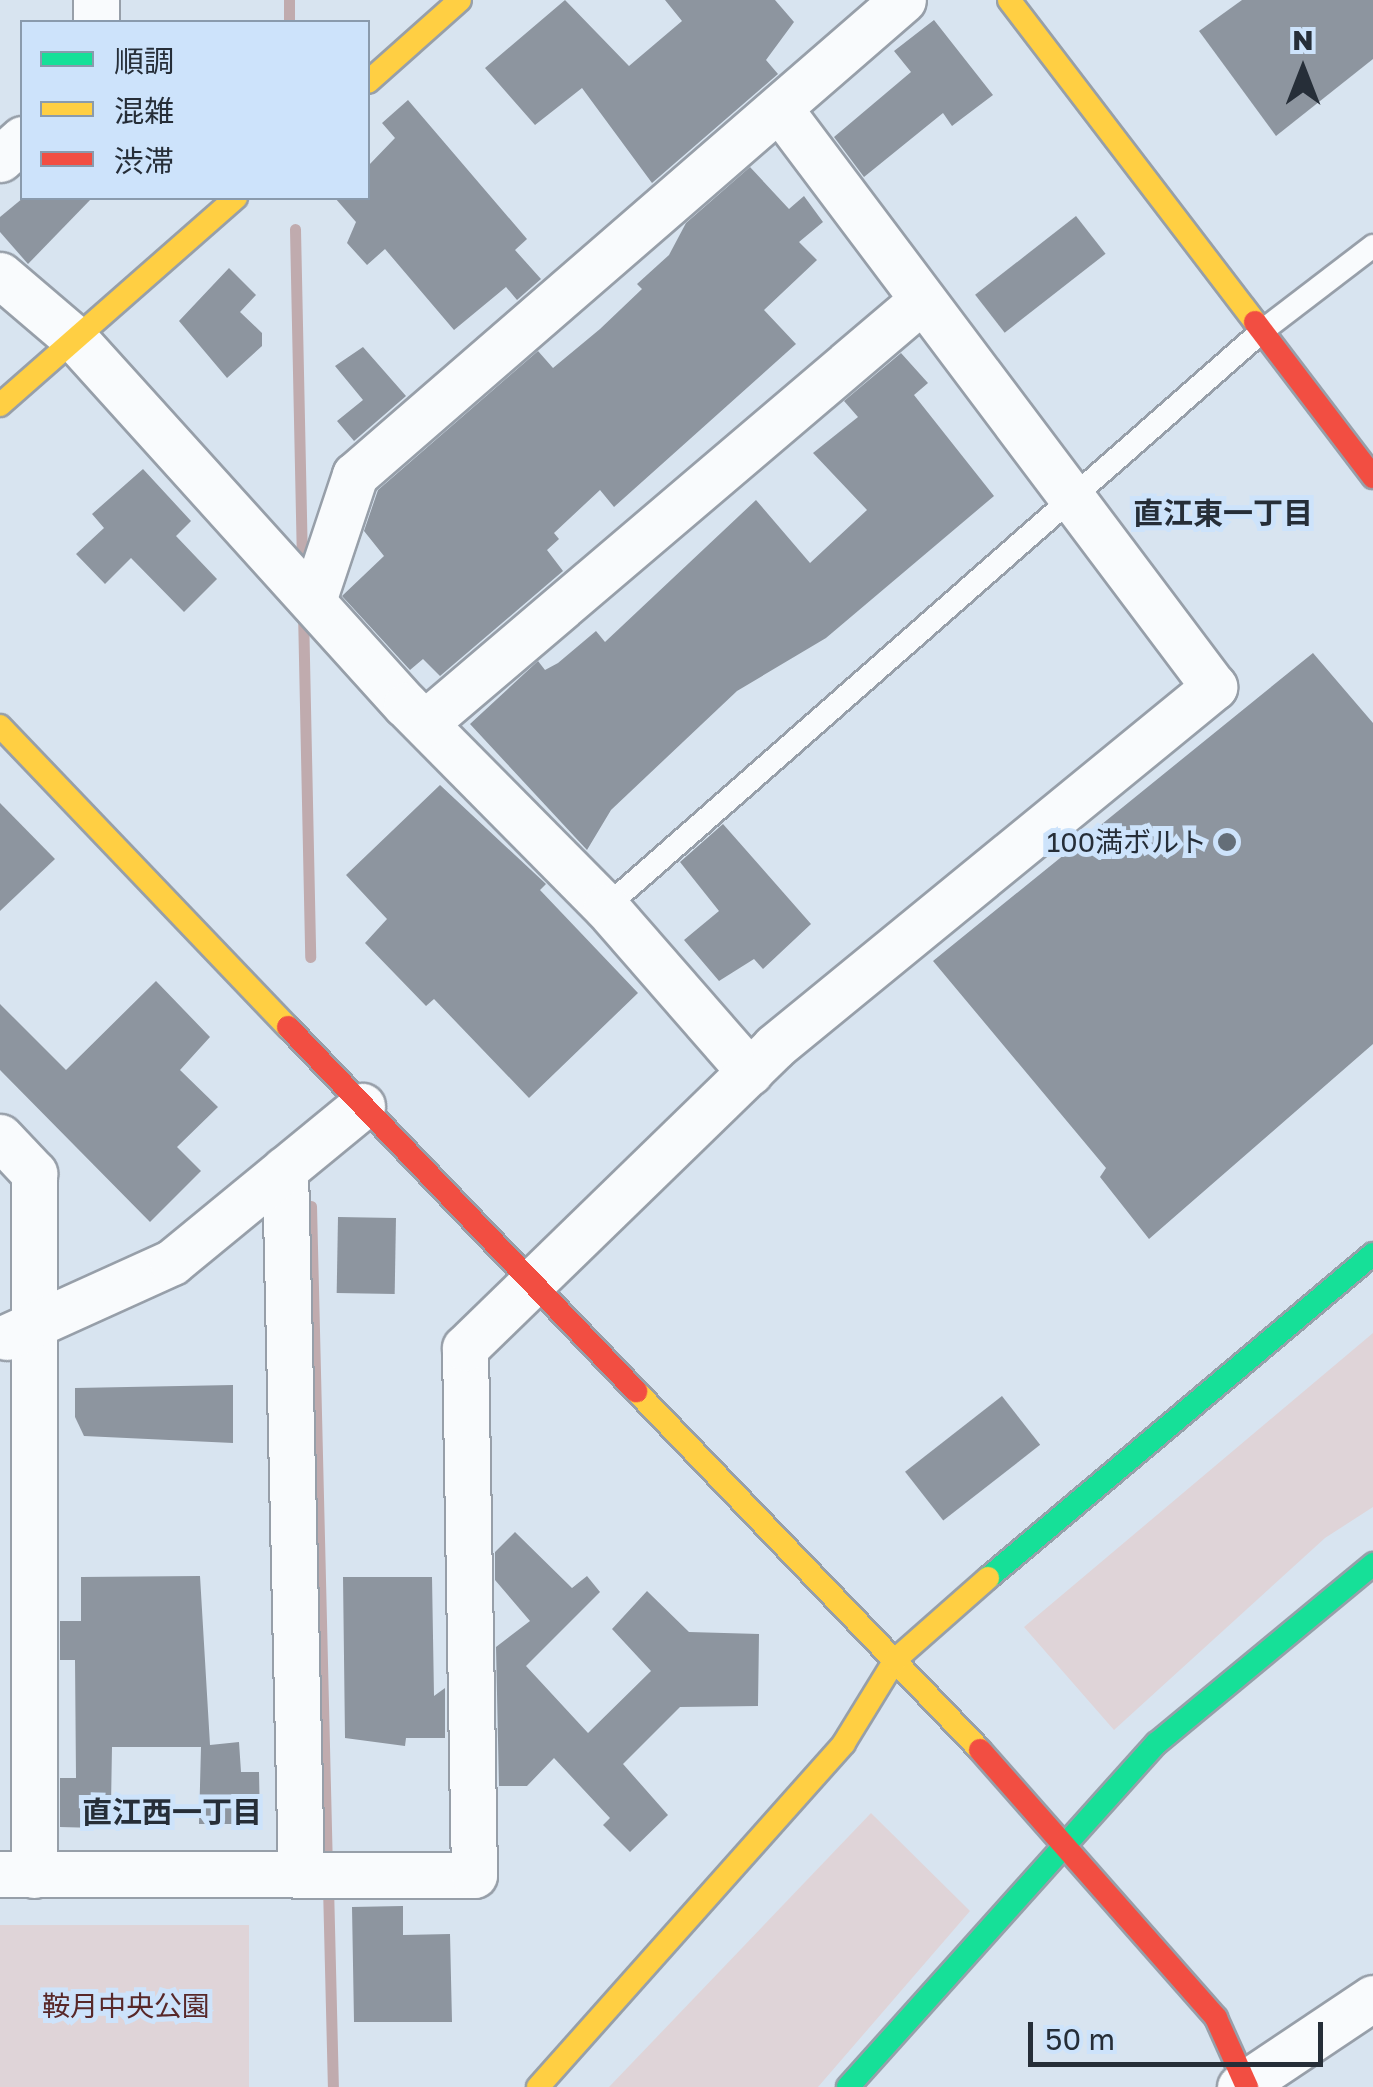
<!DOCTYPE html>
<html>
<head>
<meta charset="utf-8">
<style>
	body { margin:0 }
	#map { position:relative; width:1373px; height:2087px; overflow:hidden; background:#d8e4f0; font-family:"Golos Text","Noto Sans JP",sans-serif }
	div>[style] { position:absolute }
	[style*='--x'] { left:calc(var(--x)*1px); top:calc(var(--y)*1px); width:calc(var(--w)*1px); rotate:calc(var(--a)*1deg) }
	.green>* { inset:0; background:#dfd4d8; transform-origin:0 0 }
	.stream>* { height:11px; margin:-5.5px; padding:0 5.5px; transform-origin:5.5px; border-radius:5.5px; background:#c0abae }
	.building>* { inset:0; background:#8d959f; transform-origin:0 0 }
	.roads { filter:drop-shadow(2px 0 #979fa9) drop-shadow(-2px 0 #979fa9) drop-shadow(0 2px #979fa9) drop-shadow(0 -2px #979fa9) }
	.lane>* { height:22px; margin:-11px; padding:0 11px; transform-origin:11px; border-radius:11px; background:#f9fbfd }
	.street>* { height:45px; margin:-22.5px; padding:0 22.5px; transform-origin:22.5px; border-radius:22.5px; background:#f9fbfd }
	.fast>* { height:22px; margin:-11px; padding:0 11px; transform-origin:11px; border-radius:11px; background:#16e098 }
	.slow>* { height:22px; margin:-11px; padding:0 11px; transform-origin:11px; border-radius:11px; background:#ffcf43 }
	.jam>* { height:22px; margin:-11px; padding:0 11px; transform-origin:11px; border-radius:11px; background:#f24e42 }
	.dots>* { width:28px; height:28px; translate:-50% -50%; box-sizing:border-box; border:5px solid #cde3fb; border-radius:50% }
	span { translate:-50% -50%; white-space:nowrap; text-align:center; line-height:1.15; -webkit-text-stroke:10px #cde3fb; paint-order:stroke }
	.poi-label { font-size:28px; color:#262e38 }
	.right { translate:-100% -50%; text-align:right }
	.park-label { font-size:28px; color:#582829 }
	.neighbourhood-label { font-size:30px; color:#262e38; font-weight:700 }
	.legend { position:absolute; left:20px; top:20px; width:350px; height:180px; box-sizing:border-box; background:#cde3fb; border:2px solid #8a9bad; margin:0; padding:12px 18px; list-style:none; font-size:30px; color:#262e38 }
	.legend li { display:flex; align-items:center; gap:20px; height:50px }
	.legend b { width:50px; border:2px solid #8a9bad }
	.north { position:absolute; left:1253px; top:20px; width:100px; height:100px; -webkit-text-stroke:8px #cde3fb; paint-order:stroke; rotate:0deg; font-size:28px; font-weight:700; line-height:40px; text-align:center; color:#262e38 }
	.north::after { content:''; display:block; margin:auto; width:35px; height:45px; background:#262e38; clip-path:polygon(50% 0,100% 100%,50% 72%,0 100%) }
	.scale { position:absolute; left:1028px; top:2022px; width:295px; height:45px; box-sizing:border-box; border:5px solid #262e38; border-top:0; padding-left:12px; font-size:30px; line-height:35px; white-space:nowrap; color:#262e38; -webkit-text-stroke:8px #cde3fb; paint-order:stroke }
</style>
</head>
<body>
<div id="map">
	<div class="green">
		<i style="clip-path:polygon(1373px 1333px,1373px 1507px,1325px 1538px,1114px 1730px,1024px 1627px)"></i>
		<i style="clip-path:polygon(871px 1813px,970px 1911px,818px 2087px,609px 2087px)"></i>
		<i style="left:0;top:1925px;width:249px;height:162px"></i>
	</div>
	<div class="stream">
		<i style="--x:289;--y:0;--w:22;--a:90"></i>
		<i style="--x:295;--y:229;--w:339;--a:88.8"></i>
		<i style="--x:303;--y:611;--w:346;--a:88.8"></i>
		<i style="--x:311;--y:1206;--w:662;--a:88.62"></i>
		<i style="--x:328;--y:1886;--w:201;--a:88.6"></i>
	</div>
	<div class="building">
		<i style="clip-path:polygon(565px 0,629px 66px,682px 21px,665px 0,775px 0,794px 22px,766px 60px,778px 74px,652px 183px,582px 88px,535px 125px,485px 68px)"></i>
		<i style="clip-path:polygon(1242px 0,1373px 0,1373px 59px,1276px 136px,1199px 31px)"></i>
		<i style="clip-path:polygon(934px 20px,993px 95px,952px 126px,943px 113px,864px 177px,834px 137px,911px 72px,894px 51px)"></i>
		<i style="clip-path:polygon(408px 100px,527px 239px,515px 250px,541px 279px,517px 300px,506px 287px,454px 330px,385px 249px,367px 265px,347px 243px,356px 222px,335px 198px,368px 198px,368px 166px,395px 138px,382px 123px)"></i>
		<i style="clip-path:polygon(750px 167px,789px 209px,804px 196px,823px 222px,799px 242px,817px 260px,764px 310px,796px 344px,614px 507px,600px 490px,554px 533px,559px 539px,547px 550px,563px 571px,440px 676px,423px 659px,410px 670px,342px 596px,384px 556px,364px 531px,378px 490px,538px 351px,553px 368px,600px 329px,642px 289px,637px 284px,669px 255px,686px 223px)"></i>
		<i style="clip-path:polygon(23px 198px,92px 198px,28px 264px,0 232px,0 217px)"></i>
		<i style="left:1076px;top:216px;width:48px;height:128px;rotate:52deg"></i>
		<i style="clip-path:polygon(229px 268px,256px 295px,240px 312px,262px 333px,262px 346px,227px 378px,179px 321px)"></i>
		<i style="clip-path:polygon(363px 347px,406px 396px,354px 441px,337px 421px,363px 400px,335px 366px)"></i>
		<i style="clip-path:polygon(901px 353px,928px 383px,914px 395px,994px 496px,826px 638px,737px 691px,611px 810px,587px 850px,470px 724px,538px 661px,545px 670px,558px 663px,596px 631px,605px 642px,756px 500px,810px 563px,867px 510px,813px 453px,858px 417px,844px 401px)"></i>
		<i style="clip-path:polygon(143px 469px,191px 521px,176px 536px,217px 579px,184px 612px,131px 558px,105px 584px,76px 554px,104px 528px,92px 514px)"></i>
		<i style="clip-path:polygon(1313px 653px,1373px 723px,1373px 1044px,1149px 1239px,1100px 1177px,1106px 1168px,933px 961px)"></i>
		<i style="clip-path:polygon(440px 785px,546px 884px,540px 890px,638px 993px,529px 1098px,434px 999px,426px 1006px,365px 943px,387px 919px,346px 875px)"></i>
		<i style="clip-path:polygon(0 803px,55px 859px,0 911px)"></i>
		<i style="clip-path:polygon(723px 824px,811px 924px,763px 969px,754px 959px,719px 981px,684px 940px,719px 911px,680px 862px)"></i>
		<i style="clip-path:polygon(156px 981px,210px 1037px,180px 1070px,218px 1107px,177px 1147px,201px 1171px,150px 1222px,0 1070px,0 1004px,66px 1070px)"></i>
		<i style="left:338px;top:1217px;width:58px;height:76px;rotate:1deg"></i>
		<i style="clip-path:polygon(233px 1385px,233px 1443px,84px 1436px,75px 1417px,75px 1388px)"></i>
		<i style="left:1002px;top:1396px;width:62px;height:123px;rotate:52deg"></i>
		<i style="clip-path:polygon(515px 1532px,572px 1588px,587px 1576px,600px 1592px,526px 1666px,588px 1733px,651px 1671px,612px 1629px,647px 1591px,689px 1632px,759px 1634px,758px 1706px,680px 1707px,623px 1764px,668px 1815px,630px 1852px,603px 1825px,610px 1818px,554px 1758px,527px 1786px,499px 1786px,496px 1647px,530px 1621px,495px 1580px,495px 1552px)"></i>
		<i style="clip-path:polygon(200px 1576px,210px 1745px,239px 1742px,241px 1772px,259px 1772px,260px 1824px,199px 1824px,201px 1747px,112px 1747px,111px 1805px,96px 1805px,97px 1828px,60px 1827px,60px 1778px,76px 1778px,75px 1660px,60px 1660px,60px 1621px,81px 1621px,81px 1577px)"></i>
		<i style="clip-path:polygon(343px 1577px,432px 1577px,434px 1696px,445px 1688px,445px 1738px,406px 1738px,405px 1746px,345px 1738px)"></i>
		<i style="clip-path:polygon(403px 1906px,403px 1935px,450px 1934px,452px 2022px,354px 2022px,352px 1907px)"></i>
	</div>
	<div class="roads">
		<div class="lane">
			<i style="--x:606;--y:907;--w:873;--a:-41.28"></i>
			<i style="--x:1262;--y:331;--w:140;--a:-37.4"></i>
		</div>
		<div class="street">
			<i style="--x:96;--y:0;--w:22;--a:90"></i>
			<i style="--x:0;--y:159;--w:30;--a:-42"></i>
			<i style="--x:0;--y:275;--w:99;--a:40.5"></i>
			<i style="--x:75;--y:339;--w:493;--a:47.9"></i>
			<i style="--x:406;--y:705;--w:284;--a:45.3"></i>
			<i style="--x:606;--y:907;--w:219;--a:48.9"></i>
			<i style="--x:313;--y:601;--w:133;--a:-71.6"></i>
			<i style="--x:355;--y:475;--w:725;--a:-40.92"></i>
			<i style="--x:425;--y:723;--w:653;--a:-40.4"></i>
			<i style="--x:0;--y:1137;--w:50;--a:46.6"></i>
			<i style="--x:34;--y:1173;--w:702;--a:90"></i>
			<i style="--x:285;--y:1169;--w:706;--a:88.7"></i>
			<i style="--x:7;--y:1337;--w:181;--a:-24.4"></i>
			<i style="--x:172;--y:1262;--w:246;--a:-39.4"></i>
			<i style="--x:0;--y:1874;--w:474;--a:0.1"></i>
			<i style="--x:474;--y:1875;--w:527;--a:-90.98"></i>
			<i style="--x:465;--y:1348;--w:431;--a:-44.2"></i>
			<i style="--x:774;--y:1047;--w:569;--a:-39.29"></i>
			<i style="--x:1214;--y:687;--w:724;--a:-126.92"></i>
			<i style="--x:1240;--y:2087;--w:160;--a:-33.8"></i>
		</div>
		<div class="fast">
			<i style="--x:988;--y:1578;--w:503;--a:-40.08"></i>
			<i style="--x:848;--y:2087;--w:462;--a:-48.1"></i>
			<i style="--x:1157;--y:1743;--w:281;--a:-39.6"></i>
		</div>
		<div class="slow">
			<i style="--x:1009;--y:0;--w:405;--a:52.6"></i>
			<i style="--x:368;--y:82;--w:123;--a:-41.7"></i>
			<i style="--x:0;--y:405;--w:314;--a:-41.3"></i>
			<i style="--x:0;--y:726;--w:417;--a:46.3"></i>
			<i style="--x:636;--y:1391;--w:497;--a:46.2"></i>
			<i style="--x:538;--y:2087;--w:460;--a:-48.3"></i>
			<i style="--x:844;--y:1743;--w:97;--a:-58.4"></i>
			<i style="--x:895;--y:1660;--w:124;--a:-41.4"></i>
		</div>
		<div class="jam">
			<i style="--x:1255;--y:322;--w:195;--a:52.7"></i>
			<i style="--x:288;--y:1027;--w:504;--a:46.29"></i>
			<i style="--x:980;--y:1750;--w:357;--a:48.6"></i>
			<i style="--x:1216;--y:2018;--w:76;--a:65.8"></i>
		</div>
	</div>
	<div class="dots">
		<i style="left:1227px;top:842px;background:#646e78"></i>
	</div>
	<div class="poi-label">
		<span class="right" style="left:1207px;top:842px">100満ボルト</span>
	</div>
	<div class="park-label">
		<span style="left:126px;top:2006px">鞍月中央公園</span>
	</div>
	<div class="neighbourhood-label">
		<span style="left:1223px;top:513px">直江東一丁目</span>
		<span style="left:172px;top:1812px">直江西一丁目</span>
	</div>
	<ul class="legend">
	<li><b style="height:12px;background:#16e098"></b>順調</li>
	<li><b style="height:12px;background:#ffcf43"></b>混雑</li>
	<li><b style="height:12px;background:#f24e42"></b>渋滞</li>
	</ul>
	<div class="north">N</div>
	<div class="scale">50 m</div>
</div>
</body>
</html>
